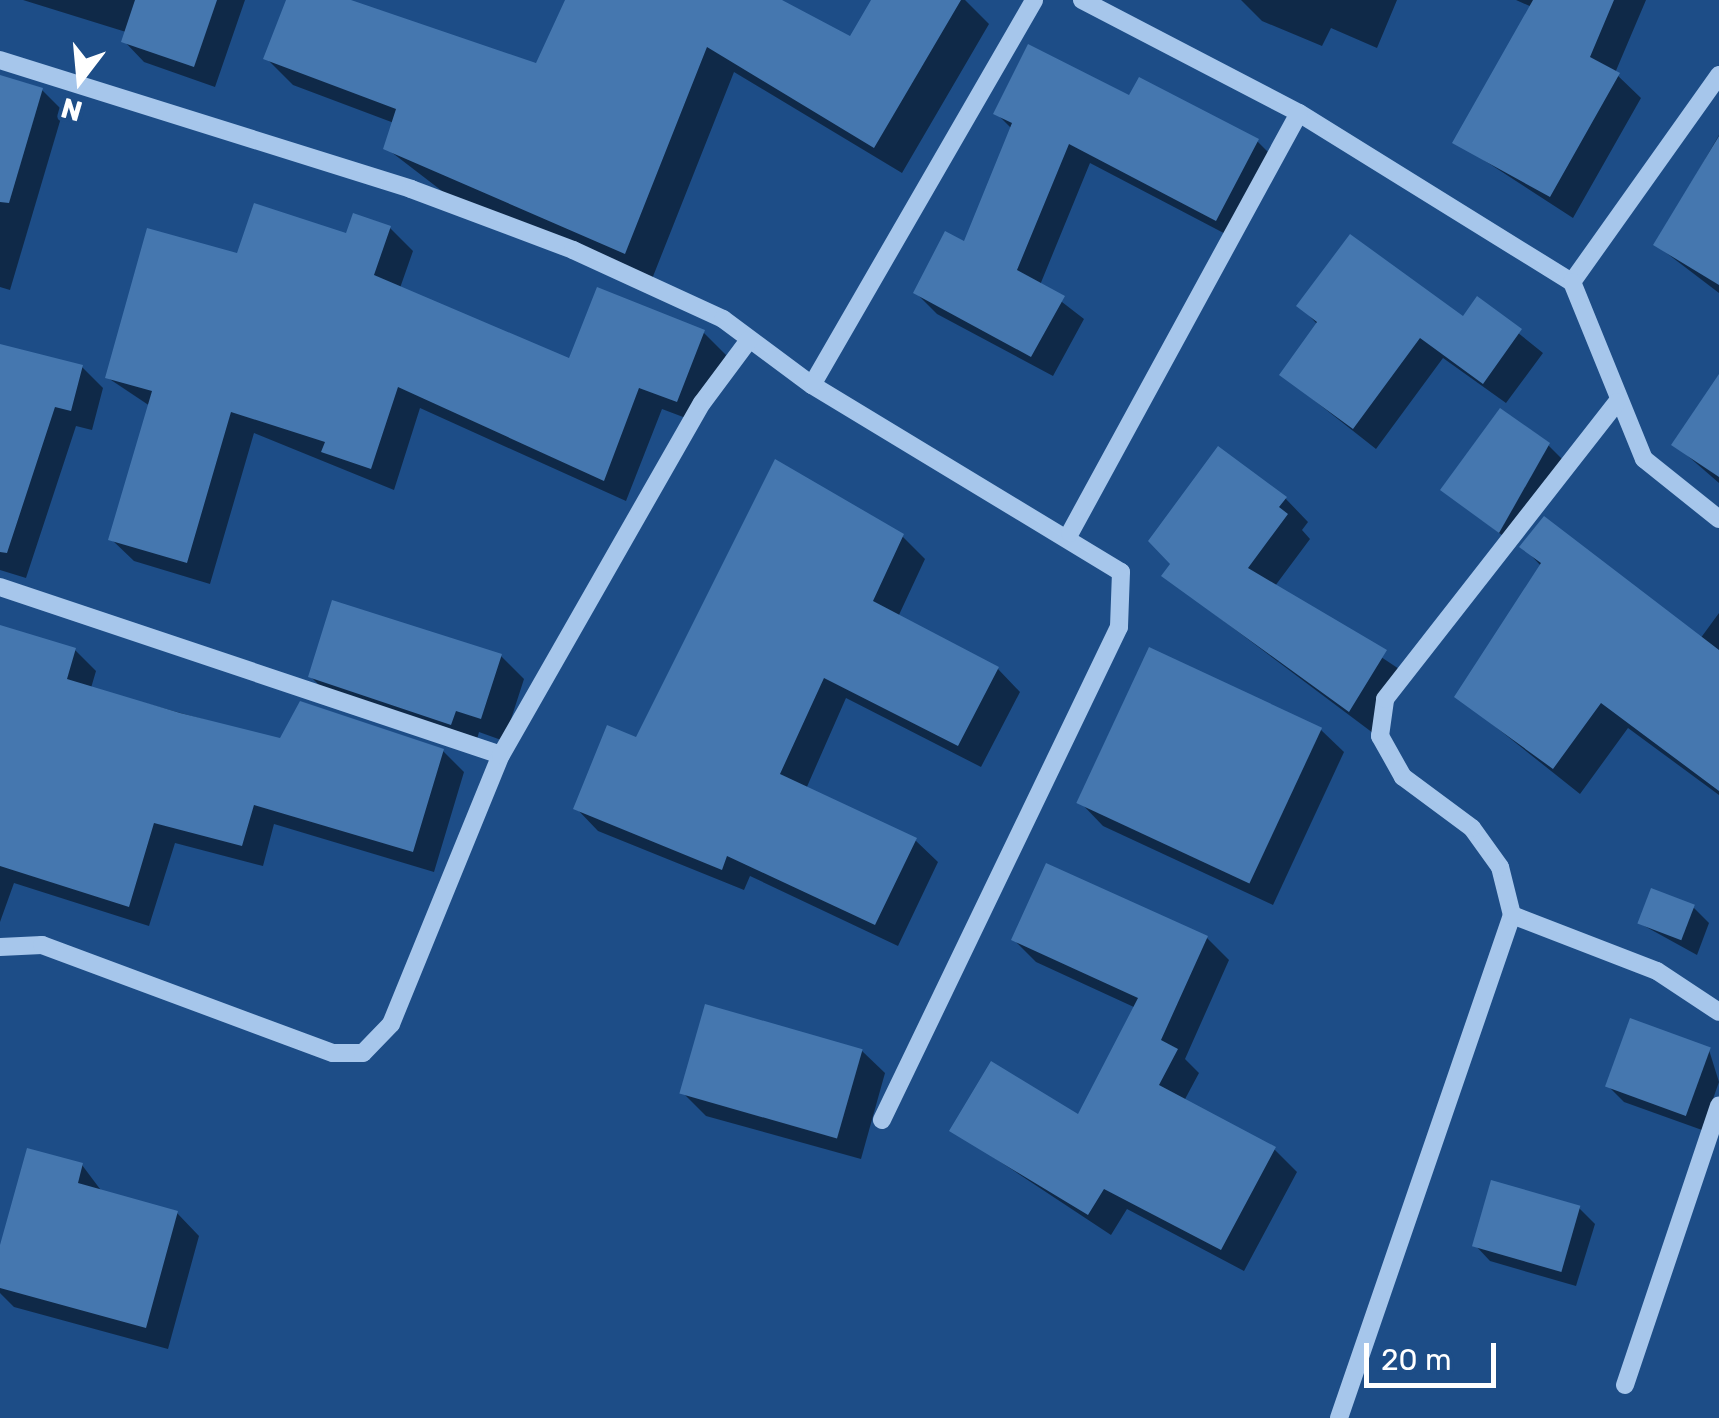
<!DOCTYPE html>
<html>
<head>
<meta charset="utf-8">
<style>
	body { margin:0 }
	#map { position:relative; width:1719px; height:1418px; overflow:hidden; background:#1d4d87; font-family:Rubik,sans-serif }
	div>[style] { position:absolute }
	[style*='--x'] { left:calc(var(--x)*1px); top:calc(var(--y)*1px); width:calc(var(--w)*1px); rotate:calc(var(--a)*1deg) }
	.shadow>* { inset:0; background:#0007 }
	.building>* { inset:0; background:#4577af; transform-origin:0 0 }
	.minor>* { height:18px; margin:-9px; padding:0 9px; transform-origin:9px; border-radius:9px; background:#a6c6eb }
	span { translate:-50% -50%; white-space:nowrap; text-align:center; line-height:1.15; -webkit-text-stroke:10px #1d4d87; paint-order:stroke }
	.north { position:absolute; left:30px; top:30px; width:100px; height:100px; -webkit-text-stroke:8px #1d4d87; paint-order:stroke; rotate:196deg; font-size:28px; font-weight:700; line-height:40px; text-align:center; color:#fff }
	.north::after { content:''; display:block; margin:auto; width:35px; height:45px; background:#fff; clip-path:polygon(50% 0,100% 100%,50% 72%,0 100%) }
	.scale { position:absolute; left:1364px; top:1343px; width:132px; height:45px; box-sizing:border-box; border:5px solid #fff; border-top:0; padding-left:12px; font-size:30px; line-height:35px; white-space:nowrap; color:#fff; -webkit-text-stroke:8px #1d4d87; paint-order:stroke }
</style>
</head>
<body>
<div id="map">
	<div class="shadow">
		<i style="clip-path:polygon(23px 0,245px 0,215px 87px,144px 62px,124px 41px,126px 32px)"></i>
		<i style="clip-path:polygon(289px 0,349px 0,537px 66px,568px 0,777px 0,851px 40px,874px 0,965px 0,989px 24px,902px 173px,734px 72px,652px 279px,455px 201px,386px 148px,394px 123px,293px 85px,266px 58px)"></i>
		<i style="clip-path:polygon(1241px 0,1397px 0,1377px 48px,1331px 28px,1322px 46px,1262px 21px)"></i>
		<i style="clip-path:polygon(1516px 0,1646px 0,1615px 73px,1641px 98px,1573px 218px,1456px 142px,1532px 7px)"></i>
		<i style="clip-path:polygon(0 90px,42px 90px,63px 111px,10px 290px,0 287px)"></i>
		<i style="clip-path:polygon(1130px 98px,1257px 141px,1278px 162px,1237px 240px,1090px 163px,1040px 285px,1084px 319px,1053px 376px,937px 314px,916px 293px,965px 245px,1012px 129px,996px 113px)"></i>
		<i style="clip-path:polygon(1719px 135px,1719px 293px,1656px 245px)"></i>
		<i style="clip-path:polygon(390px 228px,413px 251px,400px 288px,570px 362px,703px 332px,726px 355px,699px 423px,662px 409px,626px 501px,420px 408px,394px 490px,254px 433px,210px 584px,134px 561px,111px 539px,150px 406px,108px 378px,239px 256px)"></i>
		<i style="clip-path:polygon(1477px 300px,1543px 353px,1506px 403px,1443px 358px,1376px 449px,1282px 375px,1318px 325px,1300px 306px,1464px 319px)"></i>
		<i style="clip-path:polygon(0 346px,82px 367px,103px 388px,92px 430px,76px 426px,26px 578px,0 570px)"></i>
		<i style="clip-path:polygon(1719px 379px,1719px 483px,1674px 444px)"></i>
		<i style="clip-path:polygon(1548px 445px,1564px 461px,1516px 546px,1444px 490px)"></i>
		<i style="clip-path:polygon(1285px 498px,1308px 522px,1302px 530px,1310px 539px,1275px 586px,1408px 675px,1373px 733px,1164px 576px)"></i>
		<i style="clip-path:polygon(902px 536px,925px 559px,898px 617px,998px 669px,1020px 692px,981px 767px,846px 698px,806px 789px,915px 840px,938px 862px,898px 946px,750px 876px,744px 890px,598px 831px,576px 808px,637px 740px)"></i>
		<i style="clip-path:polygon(1523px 547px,1700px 639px,1719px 613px,1719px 795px,1628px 728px,1580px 794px,1458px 697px,1542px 567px)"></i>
		<i style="clip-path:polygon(0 631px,75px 650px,96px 671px,91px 688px,281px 741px,443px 751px,464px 772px,434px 872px,274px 824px,263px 866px,175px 843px,149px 926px,14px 883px,0 922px)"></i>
		<i style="clip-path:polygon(501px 656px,524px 679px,504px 741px,479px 732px,475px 747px,334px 700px,310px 676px)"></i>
		<i style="clip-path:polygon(1320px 729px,1344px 752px,1273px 905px,1103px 826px,1080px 802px)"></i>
		<i style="clip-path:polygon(1694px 908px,1709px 923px,1697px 955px,1639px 923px)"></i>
		<i style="clip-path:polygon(1207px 938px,1229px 960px,1185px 1059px,1199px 1073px,1184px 1101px,1274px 1149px,1297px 1172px,1244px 1271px,1127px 1209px,1111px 1235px,952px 1130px,1079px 1117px,1136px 1008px,1036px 962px,1014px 940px)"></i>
		<i style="clip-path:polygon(861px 1050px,885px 1073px,861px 1159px,706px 1116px,683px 1093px)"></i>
		<i style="clip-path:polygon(1709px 1050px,1719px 1082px,1702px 1130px,1624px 1102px,1608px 1086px)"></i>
		<i style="clip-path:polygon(82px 1165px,103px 1193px,177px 1213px,199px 1236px,168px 1349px,14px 1307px,0 1293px,0 1254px)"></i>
		<i style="clip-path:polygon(1579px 1208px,1595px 1224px,1576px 1286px,1490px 1261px,1475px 1245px)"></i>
	</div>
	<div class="building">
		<i style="clip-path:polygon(135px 0,217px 0,194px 67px,121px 42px)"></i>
		<i style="clip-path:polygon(286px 0,351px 0,536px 63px,565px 0,782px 0,850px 36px,871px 0,961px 0,874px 148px,707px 47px,625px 254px,383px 149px,396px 109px,263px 59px)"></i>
		<i style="clip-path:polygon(1533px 0,1614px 0,1590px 57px,1620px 73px,1550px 197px,1452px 143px)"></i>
		<i style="clip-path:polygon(1028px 44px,1129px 95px,1139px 77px,1259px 139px,1216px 221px,1069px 144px,1017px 270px,1065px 296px,1031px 357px,913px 293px,945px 231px,964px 241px,1012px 123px,993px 114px)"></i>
		<i style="clip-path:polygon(0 75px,43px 88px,9px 203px,0 202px)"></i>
		<i style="clip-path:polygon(1719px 136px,1719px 285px,1653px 245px)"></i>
		<i style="clip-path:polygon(254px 203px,346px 233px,353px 213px,391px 226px,374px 275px,569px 358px,597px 287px,705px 330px,677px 402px,639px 388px,604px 481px,398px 387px,371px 469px,321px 452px,325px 442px,231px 412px,187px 563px,108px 540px,152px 391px,105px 378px,147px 228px,237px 253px)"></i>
		<i style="clip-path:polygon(1350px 234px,1463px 316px,1477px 296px,1522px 329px,1483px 384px,1420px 338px,1353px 429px,1279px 375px,1317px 322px,1296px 306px)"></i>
		<i style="clip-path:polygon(0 344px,83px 365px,71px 411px,55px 407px,7px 553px,0 552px)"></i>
		<i style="clip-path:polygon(1719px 374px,1719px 477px,1671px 445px)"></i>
		<i style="clip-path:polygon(1500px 408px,1550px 443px,1499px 533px,1440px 490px)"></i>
		<i style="clip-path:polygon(1218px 446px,1287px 497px,1279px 507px,1288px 514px,1248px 568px,1387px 650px,1349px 712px,1161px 576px,1170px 564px,1148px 541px)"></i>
		<i style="clip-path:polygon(775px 459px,904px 534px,873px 601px,999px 667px,958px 746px,824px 678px,780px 774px,917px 838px,875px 925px,727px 856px,722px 870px,573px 809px,607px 725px,636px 737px)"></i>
		<i style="clip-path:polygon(1544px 516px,1719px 650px,1719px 791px,1601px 703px,1553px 769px,1454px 697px,1541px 563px,1519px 547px)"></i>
		<i style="clip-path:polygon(332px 600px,502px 654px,481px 719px,456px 711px,451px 725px,308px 677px)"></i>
		<i style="clip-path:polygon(0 625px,76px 648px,67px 679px,180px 713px,280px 738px,300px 701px,444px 749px,413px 852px,254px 805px,242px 846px,154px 823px,129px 907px,0 866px)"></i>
		<i style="left:1149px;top:647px;width:191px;height:172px;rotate:25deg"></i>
		<i style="clip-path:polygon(1046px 863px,1208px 936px,1161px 1040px,1178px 1049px,1159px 1085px,1276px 1147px,1221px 1250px,1104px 1189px,1088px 1215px,949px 1131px,991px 1061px,1078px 1114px,1138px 998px,1011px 940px)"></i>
		<i style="left:1651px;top:888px;width:47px;height:38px;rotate:21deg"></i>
		<i style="left:705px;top:1004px;width:164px;height:93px;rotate:16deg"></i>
		<i style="left:1630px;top:1018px;width:86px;height:73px;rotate:20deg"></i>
		<i style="clip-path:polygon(27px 1148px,83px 1163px,78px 1183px,178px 1211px,146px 1328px,0 1288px,0 1245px)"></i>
		<i style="left:1491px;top:1180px;width:93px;height:69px;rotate:16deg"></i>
	</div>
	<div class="minor">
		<i style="--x:1082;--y:0;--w:245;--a:27.5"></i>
		<i style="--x:1299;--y:113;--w:321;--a:31.8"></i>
		<i style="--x:1572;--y:282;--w:254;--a:-54.6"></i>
		<i style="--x:0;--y:60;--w:431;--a:17.4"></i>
		<i style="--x:411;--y:189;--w:173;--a:20.6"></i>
		<i style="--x:573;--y:250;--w:165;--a:24.7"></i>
		<i style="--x:723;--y:319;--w:111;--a:36.6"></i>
		<i style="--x:812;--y:385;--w:361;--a:31.2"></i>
		<i style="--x:1121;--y:572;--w:55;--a:92.1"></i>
		<i style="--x:1119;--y:627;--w:547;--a:115.68"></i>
		<i style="--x:1572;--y:282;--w:191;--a:67.9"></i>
		<i style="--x:1644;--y:459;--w:96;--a:38.7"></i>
		<i style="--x:812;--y:385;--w:444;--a:-60"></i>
		<i style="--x:1070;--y:533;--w:478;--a:-61.4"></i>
		<i style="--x:0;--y:587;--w:528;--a:18.54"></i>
		<i style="--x:1512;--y:915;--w:155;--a:21.1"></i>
		<i style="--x:1657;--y:971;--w:74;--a:33.5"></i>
		<i style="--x:0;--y:947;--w:42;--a:-2.7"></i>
		<i style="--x:42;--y:945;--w:310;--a:20.4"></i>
		<i style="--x:333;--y:1053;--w:30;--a:0"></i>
		<i style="--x:363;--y:1053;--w:40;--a:-46"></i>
		<i style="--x:391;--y:1024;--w:291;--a:-67.8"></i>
		<i style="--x:501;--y:755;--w:405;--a:-60.3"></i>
		<i style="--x:702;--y:403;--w:79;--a:-53.3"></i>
		<i style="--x:1625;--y:1385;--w:295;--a:-71.4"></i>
		<i style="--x:1339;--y:1418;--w:532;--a:-71.02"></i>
		<i style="--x:1512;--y:915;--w:49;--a:-104"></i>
		<i style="--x:1500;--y:867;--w:48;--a:-125.7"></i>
		<i style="--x:1472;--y:828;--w:86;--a:-143.5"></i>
		<i style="--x:1403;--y:777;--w:47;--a:-119.3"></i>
		<i style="--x:1380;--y:736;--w:37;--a:-82"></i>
		<i style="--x:1385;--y:699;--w:377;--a:-52"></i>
	</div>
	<div class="north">N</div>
	<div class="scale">20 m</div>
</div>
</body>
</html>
